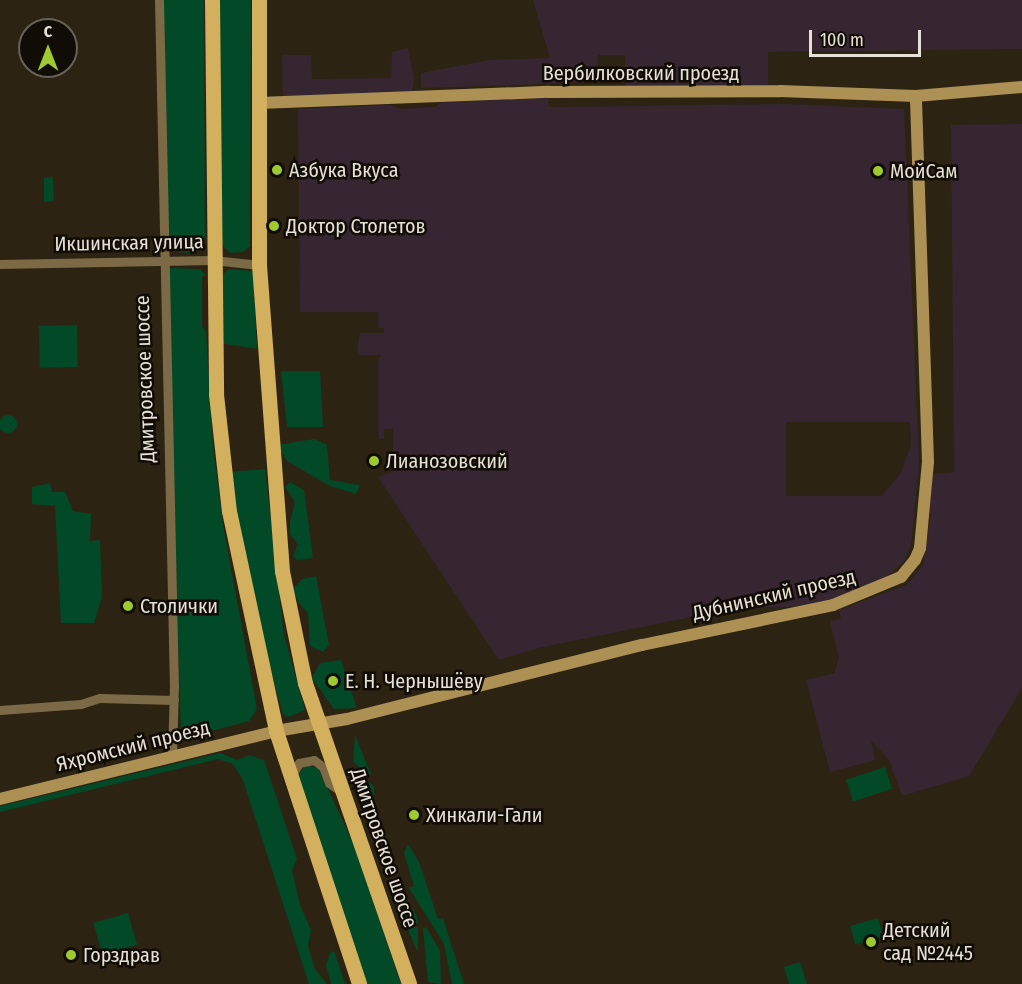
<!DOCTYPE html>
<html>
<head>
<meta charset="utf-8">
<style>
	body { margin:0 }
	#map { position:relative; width:1022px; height:984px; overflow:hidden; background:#2d2312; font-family:"Fira Sans Condensed",sans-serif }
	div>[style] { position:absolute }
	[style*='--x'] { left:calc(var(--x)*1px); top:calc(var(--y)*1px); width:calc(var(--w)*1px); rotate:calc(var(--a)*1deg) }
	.industrial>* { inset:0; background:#362631 }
	.green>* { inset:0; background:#024928; transform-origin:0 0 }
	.round { border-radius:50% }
	.street>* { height:9px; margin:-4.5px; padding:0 4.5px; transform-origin:4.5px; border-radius:4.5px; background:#7b6a45 }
	.secondary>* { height:12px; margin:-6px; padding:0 6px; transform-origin:6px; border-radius:6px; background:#ad9154 }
	.primary>* { height:15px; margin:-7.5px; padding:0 7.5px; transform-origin:7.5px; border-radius:7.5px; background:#d3b05e }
	.dots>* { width:16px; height:16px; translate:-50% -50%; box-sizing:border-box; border:3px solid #110d06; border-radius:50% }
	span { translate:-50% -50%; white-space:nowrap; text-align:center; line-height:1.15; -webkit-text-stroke:5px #110d06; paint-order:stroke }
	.street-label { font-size:20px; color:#e6e0d6 }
	.poi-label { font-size:20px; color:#e6e0d6 }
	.left { translate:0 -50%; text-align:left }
	.north { position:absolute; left:18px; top:18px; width:60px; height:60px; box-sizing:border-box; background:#110d06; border:2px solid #666159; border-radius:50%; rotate:0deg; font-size:16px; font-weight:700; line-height:24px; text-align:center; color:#e6e0d6 }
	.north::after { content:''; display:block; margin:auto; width:21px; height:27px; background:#9eca2f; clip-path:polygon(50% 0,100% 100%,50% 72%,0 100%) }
	.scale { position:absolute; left:809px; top:30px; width:112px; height:27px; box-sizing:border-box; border:3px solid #e6e0d6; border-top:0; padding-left:8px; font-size:18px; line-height:21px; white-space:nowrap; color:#e6e0d6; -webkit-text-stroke:4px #110d06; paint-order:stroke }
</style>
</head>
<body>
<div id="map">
	<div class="industrial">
		<i style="clip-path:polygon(533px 0,1022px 0,1022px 49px,768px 52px,768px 85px,625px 89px,625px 55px,598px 55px,598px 76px,592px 82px,421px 88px,421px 73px,490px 60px,550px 58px)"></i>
		<i style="clip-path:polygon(408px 48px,414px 79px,412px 94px,283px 98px,282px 55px,311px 55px,312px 79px,391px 78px,392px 52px)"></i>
		<i style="clip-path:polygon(evenodd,548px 98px,549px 107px,786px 104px,904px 109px,919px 464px,911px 545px,904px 561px,891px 573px,867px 588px,822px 603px,789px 607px,741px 607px,538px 648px,499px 660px,495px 654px,378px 477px,393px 472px,393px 429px,384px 429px,384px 439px,379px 439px,378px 429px,378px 361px,381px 355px,360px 355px,357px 350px,360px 333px,384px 333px,384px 328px,378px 328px,378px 312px,300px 312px,298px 109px,389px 105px,401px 109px,435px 107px,442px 102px,548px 98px,786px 422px,910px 422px,911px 446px,900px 474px,882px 496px,786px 496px,786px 422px)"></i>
		<i style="clip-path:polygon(1022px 124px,1022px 688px,969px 776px,902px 796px,889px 760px,871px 740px,875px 760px,830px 772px,806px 680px,834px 673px,839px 658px,830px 621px,841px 619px,839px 610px,906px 585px,923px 565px,930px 519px,931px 474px,954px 472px,951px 125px)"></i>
	</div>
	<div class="green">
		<i style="clip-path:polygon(162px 0,204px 0,205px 238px,201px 249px,191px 253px,168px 251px)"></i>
		<i style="clip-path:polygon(217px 0,251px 0,250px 246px,243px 252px,230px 253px,222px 245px)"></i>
		<i style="clip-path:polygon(53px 177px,54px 201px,44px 202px,44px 178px)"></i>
		<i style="clip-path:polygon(168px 268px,200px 269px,206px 276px,202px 276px,202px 326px,206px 332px,213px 445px,223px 525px,257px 709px,249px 721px,181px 739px)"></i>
		<i style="clip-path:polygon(229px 269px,253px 271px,257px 349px,220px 343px,222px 275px)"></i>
		<i style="left:77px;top:325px;width:42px;height:38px;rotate:89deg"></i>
		<i style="clip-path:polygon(281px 371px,320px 371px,323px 427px,287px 427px)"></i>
		<i class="round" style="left:-1px;top:415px;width:18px;height:18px"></i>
		<i style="clip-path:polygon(314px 439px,327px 445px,330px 480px,360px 485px,356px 494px,330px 486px,287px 461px,277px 445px)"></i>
		<i style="clip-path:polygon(265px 469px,284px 635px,305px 710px,288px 717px,283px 715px,255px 611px,228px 472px)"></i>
		<i style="clip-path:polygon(290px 482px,304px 490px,313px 558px,297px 560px,293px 556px,298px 544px,290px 534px,290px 522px,295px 502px,285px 487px)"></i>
		<i style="clip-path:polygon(50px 483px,52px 492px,65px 492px,73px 511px,91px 514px,90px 541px,100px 540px,102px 597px,94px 623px,61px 623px,55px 506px,32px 504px,32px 487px)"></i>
		<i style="clip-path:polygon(316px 576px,329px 645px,323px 652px,310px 646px,308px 613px,298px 602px,293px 589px,302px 579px)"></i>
		<i style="clip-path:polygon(341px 660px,357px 708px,334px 709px,312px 678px,320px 663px)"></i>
		<i style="clip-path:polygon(355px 735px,371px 774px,370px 775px,353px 762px)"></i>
		<i style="clip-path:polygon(220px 753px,237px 760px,249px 755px,264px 760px,297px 859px,292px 870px,300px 905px,311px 930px,308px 946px,315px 969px,327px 984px,309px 984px,243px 780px,233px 764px,218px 759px,0 812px,0 806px)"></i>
		<i style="clip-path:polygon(305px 765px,318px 768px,354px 845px,401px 984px,367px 984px,297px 778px)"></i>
		<i style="left:885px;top:767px;width:23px;height:41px;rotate:72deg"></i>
		<i style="clip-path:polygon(351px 770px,374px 786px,374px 825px,370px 824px)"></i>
		<i style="clip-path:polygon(408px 844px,419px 862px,438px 919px,443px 918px,464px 984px,452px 984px,444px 944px,409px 888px,414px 886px,404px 853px)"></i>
		<i style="clip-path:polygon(407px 900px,416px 914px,418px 923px,408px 927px,418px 927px,418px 953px,401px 913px,410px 910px,408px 905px,402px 906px)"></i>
		<i style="left:128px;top:913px;width:33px;height:36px;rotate:74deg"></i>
		<i style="left:878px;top:918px;width:19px;height:29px;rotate:74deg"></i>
		<i style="clip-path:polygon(426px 927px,440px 951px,441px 984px,428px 982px,423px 928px)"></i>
		<i style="clip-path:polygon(331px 951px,335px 953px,345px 984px,331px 984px,326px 965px)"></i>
		<i style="clip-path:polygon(800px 962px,807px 984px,789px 984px,784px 967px)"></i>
	</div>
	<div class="street">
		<i style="--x:159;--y:0;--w:685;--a:88.75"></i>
		<i style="--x:174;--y:685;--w:72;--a:91.6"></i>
		<i style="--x:0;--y:264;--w:213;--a:-1.1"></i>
		<i style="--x:213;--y:260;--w:46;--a:6.2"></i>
		<i style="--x:0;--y:710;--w:81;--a:-4.2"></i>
		<i style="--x:81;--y:704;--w:20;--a:-18"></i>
		<i style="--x:100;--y:698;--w:74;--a:1.5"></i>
		<i style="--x:292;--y:775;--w:14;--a:-60"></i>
		<i style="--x:299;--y:763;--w:15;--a:-11"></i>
		<i style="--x:314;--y:760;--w:11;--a:38"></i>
		<i style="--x:323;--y:767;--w:17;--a:69"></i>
		<i style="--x:329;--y:783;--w:16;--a:35"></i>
	</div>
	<div class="secondary">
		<i style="--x:259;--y:103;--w:290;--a:-2.2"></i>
		<i style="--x:549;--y:92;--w:231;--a:-0.2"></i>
		<i style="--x:780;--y:91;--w:136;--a:2.1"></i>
		<i style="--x:916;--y:96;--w:106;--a:-4.9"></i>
		<i style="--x:0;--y:799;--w:284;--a:-13.8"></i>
		<i style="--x:276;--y:731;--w:72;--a:-9.6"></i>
		<i style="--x:347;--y:719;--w:304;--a:-14.1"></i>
		<i style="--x:642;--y:645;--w:195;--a:-11.8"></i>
		<i style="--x:833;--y:605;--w:74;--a:-22.4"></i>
		<i style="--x:901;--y:577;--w:22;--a:-51"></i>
		<i style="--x:915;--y:560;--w:13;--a:-67"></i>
		<i style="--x:920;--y:548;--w:86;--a:-84.7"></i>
		<i style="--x:928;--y:462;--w:366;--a:-91.9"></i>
	</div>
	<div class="primary">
		<i style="--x:212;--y:0;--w:394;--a:89.4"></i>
		<i style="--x:216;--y:394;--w:118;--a:83.7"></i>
		<i style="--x:229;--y:511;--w:225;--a:77.9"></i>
		<i style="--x:276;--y:731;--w:266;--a:71.8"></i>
		<i style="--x:259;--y:0;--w:265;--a:90"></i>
		<i style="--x:259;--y:265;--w:307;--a:85.7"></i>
		<i style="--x:282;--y:571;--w:114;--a:78.4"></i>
		<i style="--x:305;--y:683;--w:318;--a:70.9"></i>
	</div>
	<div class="dots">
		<i style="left:277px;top:170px;background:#9eca2f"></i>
		<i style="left:878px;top:171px;background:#9eca2f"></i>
		<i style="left:274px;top:226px;background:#9eca2f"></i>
		<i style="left:374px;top:461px;background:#9eca2f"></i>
		<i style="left:128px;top:606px;background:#9eca2f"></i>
		<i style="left:333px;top:681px;background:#9eca2f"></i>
		<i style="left:414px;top:815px;background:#9eca2f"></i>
		<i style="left:871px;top:942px;background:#9eca2f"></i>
		<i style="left:71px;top:955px;background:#9eca2f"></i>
	</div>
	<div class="street-label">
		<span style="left:641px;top:73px">Вербилковский проезд</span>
		<span style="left:129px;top:243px;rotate:-1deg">Икшинская улица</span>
		<span style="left:145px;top:379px;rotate:-92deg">Дмитровское шоссе</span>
		<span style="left:774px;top:595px;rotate:-13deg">Дубнинский проезд</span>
		<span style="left:133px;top:746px;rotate:-14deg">Яхромский проезд</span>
		<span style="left:384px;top:848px;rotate:71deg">Дмитровское шоссе</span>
	</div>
	<div class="poi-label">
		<span class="left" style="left:289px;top:170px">Азбука Вкуса</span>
		<span class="left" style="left:890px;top:171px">МойСам</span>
		<span class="left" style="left:286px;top:226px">Доктор Столетов</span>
		<span class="left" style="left:386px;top:461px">Лианозовский</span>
		<span class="left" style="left:140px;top:606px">Столички</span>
		<span class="left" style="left:345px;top:681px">Е. Н. Чернышёву</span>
		<span class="left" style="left:426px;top:815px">Хинкали-Гали</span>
		<span class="left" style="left:883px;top:942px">Детский<br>сад №2445</span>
		<span class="left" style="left:83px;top:955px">Горздрав</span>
	</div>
	<div class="north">С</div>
	<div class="scale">100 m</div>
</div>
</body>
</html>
